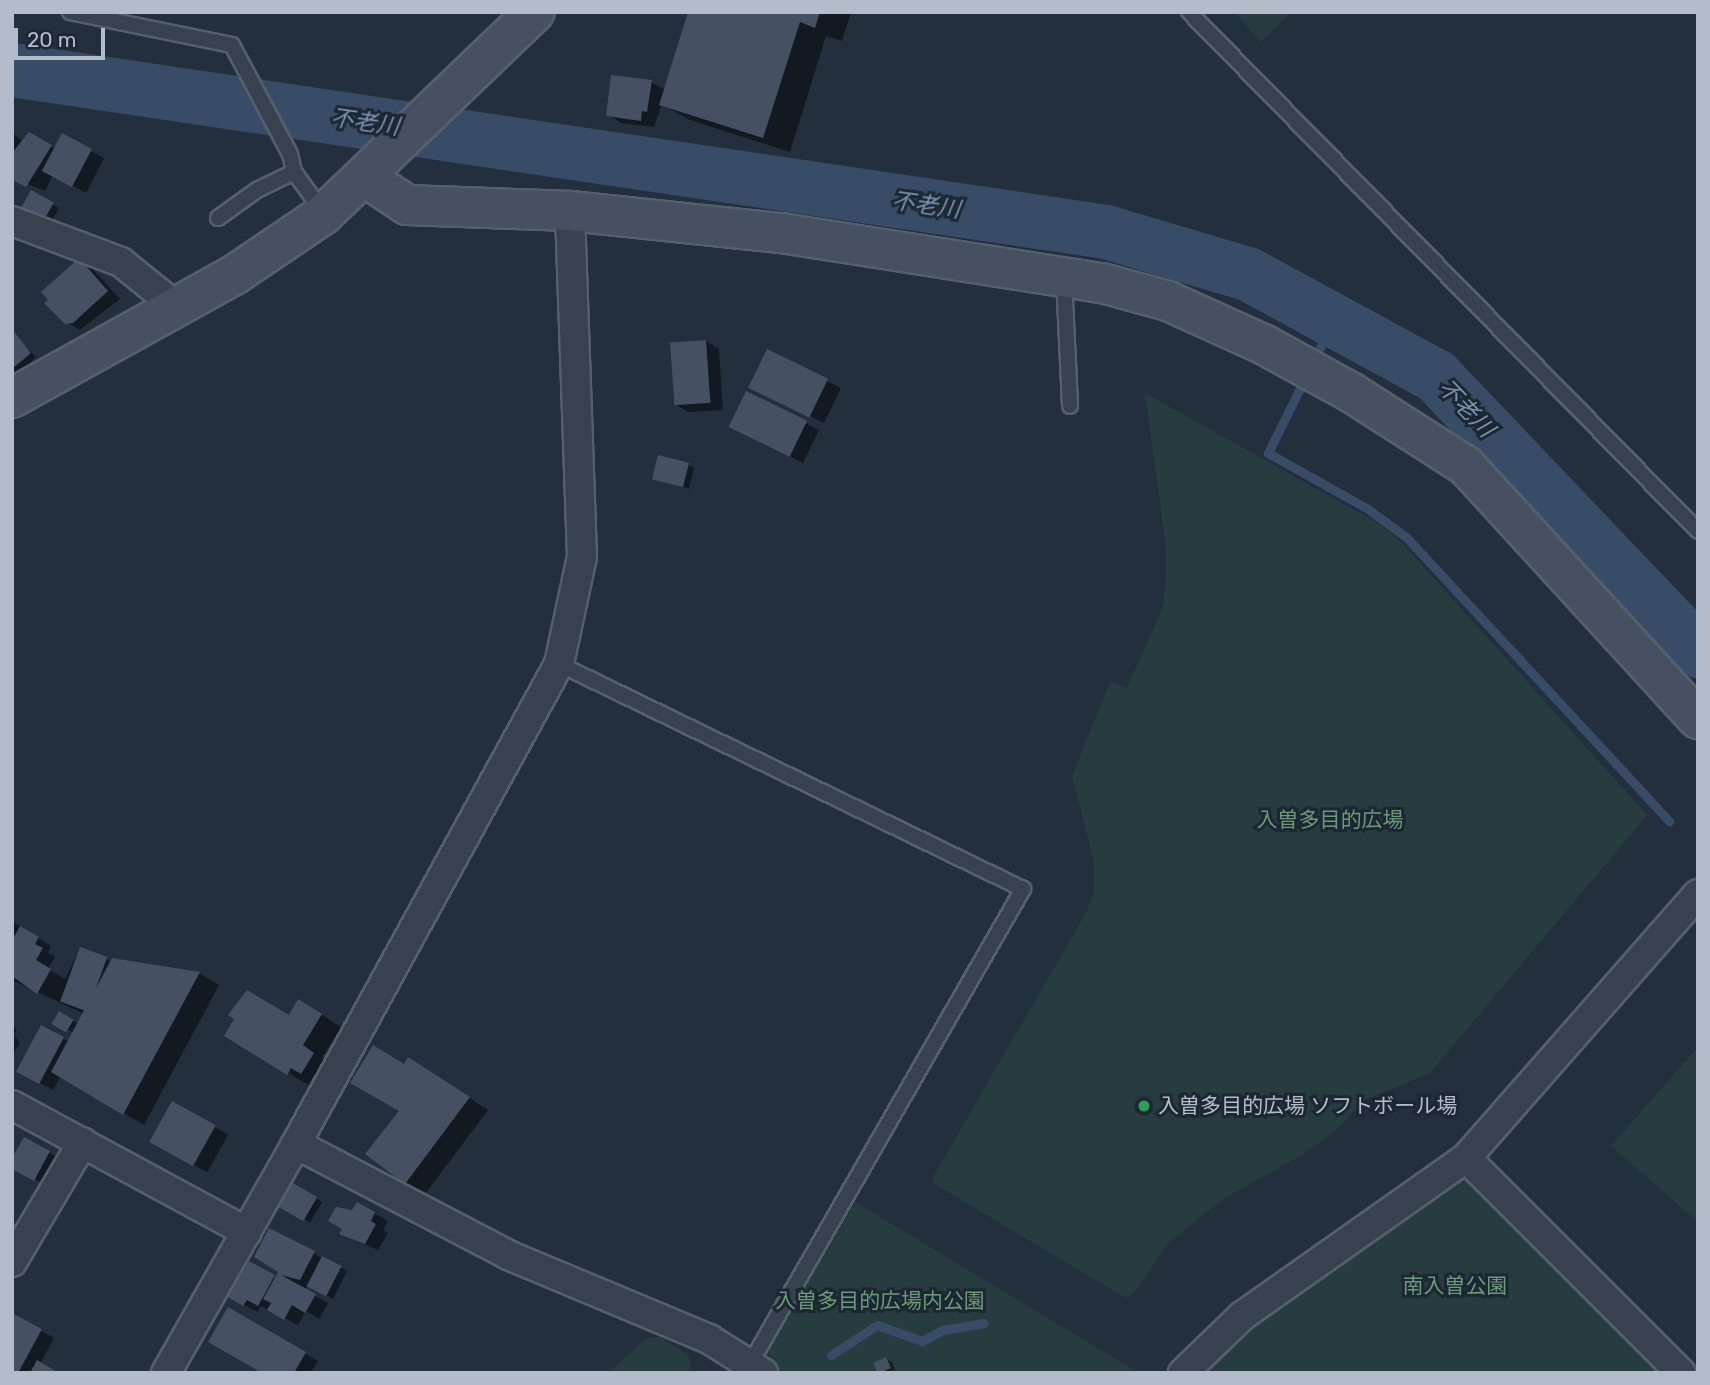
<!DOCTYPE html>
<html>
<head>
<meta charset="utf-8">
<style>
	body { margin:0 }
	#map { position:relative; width:1710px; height:1385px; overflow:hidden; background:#242f3e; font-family:Rubik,"Noto Sans JP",sans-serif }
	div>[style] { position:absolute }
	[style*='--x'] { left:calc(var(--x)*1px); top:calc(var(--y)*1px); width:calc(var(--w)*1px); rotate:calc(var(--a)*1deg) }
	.green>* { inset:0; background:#263c3f }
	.shadow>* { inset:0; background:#0007; transform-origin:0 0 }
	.stream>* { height:9px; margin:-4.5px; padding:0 4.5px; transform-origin:4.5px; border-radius:4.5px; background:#394c67 }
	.river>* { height:54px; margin:-27px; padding:0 27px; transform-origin:27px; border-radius:27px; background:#394c67 }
	.building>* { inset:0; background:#455162; transform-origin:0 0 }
	.roads { filter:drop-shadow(2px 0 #565f6c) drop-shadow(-2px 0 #565f6c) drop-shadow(0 2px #565f6c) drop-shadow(0 -2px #565f6c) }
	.lane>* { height:14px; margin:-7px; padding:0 7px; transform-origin:7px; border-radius:7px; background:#38414e }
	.street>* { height:28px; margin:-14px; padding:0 14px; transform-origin:14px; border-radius:14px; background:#38414e }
	.secondary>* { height:38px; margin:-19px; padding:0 19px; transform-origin:19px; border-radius:19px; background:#465061 }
	.dots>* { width:19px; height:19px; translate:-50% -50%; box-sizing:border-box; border:4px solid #1d2633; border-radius:50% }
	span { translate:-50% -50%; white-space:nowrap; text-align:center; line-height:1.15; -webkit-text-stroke:6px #1d2633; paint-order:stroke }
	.park-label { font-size:21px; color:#6b9a76 }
	.poi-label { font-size:21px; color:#b4bcc9 }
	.left { translate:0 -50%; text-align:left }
	.water-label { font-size:23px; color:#7c92b1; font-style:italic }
	.frame { position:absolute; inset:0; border:14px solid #b4bcc9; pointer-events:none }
	.scale { position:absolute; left:14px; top:28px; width:91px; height:32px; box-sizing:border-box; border:4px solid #b4bcc9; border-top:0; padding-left:9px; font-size:21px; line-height:24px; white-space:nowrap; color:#b4bcc9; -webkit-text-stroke:5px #1d2633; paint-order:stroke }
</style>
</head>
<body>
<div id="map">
	<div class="green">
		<i style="clip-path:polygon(1234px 12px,1291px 12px,1261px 42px)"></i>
		<i style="clip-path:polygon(1145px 393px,1381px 525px,1403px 544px,1647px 815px,1430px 1073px,1365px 1100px,1335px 1131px,1304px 1154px,1226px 1197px,1168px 1243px,1136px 1291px,1126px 1298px,933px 1183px,933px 1177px,1086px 913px,1094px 892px,1094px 862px,1072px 776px,1110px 682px,1127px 688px,1163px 607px,1166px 578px,1166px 547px)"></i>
		<i style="clip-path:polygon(1698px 1047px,1698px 1222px,1611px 1146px)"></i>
		<i style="clip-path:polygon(1454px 1180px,1477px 1184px,1666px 1373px,1206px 1373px,1221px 1350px,1271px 1308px)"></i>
		<i style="clip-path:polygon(855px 1202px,1139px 1373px,785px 1373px,772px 1363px,768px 1350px)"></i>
		<i style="clip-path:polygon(660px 1337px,689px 1356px,692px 1373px,608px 1373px,647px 1338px)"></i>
	</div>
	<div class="shadow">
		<i style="clip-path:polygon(690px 12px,851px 12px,842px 41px,826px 36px,790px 152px,687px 119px,662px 104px,654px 127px,621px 123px,608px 115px,651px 82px,665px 90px)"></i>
		<i style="clip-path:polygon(12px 132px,25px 144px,29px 135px,56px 149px,63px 136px,104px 158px,86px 193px,53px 175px,45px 191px,12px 178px)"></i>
		<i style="left:32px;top:193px;width:31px;height:19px;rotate:29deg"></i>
		<i style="clip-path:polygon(79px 260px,92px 268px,120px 299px,80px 330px,67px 322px)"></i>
		<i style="clip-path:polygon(15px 335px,36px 357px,17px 374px,12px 371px)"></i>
		<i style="clip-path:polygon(706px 341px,719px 349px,723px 410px,689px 412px,676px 405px)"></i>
		<i style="clip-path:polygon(768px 352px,841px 388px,824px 423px,764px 394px)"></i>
		<i style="clip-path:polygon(747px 393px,819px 430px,803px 463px,744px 434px)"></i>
		<i style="clip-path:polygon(688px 464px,694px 468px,689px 489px,654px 478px)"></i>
		<i style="clip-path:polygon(12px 921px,51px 946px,48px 953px,55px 957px,48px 969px,65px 979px,80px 949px,112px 962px,199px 973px,219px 985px,144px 1125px,61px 1076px,53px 1090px,19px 1071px,42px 1027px,69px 1042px,74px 1033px,55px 1023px,59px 1014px,79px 1024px,84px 1014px,12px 980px)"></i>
		<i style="clip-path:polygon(319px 1013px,341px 1027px,322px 1058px,333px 1065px,322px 1084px,312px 1078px,308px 1085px,226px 1035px)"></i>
		<i style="clip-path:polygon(12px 1026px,17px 1029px,14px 1035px,20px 1043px,12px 1056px)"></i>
		<i style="clip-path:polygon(405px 1066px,429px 1071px,488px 1110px,425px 1194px,405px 1182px,401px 1111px)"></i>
		<i style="left:173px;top:1104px;width:63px;height:43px;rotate:29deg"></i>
		<i style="left:24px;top:1140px;width:35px;height:30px;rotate:27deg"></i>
		<i style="left:294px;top:1185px;width:33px;height:24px;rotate:31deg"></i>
		<i style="clip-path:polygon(358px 1204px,388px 1221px,383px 1230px,388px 1233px,378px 1250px,341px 1234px)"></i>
		<i style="clip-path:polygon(270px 1231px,347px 1271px,333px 1299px,307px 1285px,305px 1290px,328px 1303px,319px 1319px,306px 1311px,298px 1325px,261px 1306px,257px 1312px,231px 1297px,249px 1263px,277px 1278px,280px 1272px)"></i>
		<i style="clip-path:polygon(228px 1309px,318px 1361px,311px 1373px,266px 1373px)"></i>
		<i style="clip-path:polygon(12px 1315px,54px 1338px,40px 1364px,55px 1373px,12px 1373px)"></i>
		<i style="clip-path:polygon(885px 1359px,892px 1362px,896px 1372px,880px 1373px,876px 1364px)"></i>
	</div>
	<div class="stream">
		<i style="--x:1313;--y:362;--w:43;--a:-64"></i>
		<i style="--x:1305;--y:378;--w:84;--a:116.3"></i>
		<i style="--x:1268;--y:453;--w:115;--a:29.2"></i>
		<i style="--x:1368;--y:509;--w:49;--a:36.6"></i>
		<i style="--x:1407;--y:538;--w:386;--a:47.2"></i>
		<i style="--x:831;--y:1355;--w:55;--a:-33.1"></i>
		<i style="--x:877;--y:1325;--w:48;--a:19.6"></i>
		<i style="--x:922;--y:1341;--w:24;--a:-28"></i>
		<i style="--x:943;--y:1330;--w:41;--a:-9.9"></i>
	</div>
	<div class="river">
		<i style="--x:12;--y:70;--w:1106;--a:8.42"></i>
		<i style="--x:1106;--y:232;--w:148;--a:16.5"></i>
		<i style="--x:1248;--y:274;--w:214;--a:28.5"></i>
		<i style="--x:1436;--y:376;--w:380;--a:46.4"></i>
	</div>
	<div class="building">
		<i style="clip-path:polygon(688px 12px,820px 12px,815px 28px,800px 22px,763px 138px,659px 105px)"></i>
		<i style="clip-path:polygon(611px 75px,652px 80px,647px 112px,642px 111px,641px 121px,606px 116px)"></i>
		<i style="clip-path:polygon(29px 132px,52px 145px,26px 187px,12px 180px,12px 153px)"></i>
		<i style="left:62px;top:133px;width:34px;height:43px;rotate:28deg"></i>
		<i style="left:31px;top:190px;width:26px;height:23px;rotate:29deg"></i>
		<i style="clip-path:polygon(79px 258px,108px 291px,73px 323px,65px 324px,44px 303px,48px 300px,41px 292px)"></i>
		<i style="clip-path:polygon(15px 333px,31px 353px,12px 369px,12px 335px)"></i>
		<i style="left:706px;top:340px;width:63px;height:36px;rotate:86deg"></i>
		<i style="left:767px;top:349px;width:68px;height:43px;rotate:26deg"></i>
		<i style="left:746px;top:391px;width:68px;height:40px;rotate:26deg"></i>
		<i style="left:658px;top:455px;width:32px;height:25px;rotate:14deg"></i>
		<i style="clip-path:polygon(20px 926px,39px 937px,35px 944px,43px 948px,36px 960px,51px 969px,37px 994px,12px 976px,12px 941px)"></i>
		<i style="left:80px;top:947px;width:29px;height:58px;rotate:20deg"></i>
		<i style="clip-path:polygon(112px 958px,200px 972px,123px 1115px,51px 1072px)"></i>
		<i style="clip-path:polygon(247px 990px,289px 1015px,298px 999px,322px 1014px,303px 1045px,314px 1053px,301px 1074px,291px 1068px,287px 1075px,224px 1036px,234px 1019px,228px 1015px)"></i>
		<i style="left:59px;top:1011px;width:17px;height:15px;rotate:31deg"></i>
		<i style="left:41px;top:1025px;width:26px;height:53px;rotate:28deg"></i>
		<i style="clip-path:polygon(373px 1045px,404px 1064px,408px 1057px,470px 1097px,405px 1184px,365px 1154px,399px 1111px,350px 1083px)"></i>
		<i style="left:172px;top:1101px;width:50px;height:47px;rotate:29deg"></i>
		<i style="clip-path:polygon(24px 1137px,50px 1151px,34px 1181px,12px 1169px,12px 1158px)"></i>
		<i style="left:293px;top:1183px;width:28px;height:28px;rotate:30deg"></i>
		<i style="clip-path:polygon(357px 1202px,375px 1212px,371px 1221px,376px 1224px,365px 1244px,339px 1234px,342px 1229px,328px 1221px,336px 1207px,352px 1210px)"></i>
		<i style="clip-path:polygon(269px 1228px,315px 1251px,300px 1280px,281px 1275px,316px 1294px,305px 1313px,292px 1305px,284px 1320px,267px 1310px,271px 1303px,263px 1299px,278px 1272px,254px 1257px)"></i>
		<i style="left:322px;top:1256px;width:22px;height:34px;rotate:27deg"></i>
		<i style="clip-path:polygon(249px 1261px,275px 1275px,258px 1306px,247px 1300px,243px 1306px,228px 1297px)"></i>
		<i style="clip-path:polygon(228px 1307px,306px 1352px,294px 1373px,262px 1373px,208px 1342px)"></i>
		<i style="clip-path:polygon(12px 1313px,42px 1329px,18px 1373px,12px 1373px)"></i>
		<i style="left:886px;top:1357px;width:12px;height:14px;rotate:66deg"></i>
		<i style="clip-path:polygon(37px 1360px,59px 1373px,30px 1373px)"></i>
	</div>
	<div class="roads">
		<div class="lane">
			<i style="--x:70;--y:12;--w:165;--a:11.5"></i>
			<i style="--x:232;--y:45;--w:123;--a:62"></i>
			<i style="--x:290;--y:154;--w:18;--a:77"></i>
			<i style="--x:294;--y:172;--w:41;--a:154.1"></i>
			<i style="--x:257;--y:190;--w:48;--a:144.3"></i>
			<i style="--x:1189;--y:12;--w:727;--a:45.56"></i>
			<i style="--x:294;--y:172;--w:51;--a:53.8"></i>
			<i style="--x:1064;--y:278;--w:128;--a:87.3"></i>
			<i style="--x:559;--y:664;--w:516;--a:25.87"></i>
			<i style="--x:1023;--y:889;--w:548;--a:119.89"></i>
		</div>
		<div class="street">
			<i style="--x:12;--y:221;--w:116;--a:20.6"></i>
			<i style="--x:121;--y:262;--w:68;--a:39.1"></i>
			<i style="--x:12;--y:1105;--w:267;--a:28.4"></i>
			<i style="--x:296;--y:1144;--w:239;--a:27.6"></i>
			<i style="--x:508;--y:1255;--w:218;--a:22.7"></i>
			<i style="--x:709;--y:1339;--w:64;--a:32.2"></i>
			<i style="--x:1466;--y:1158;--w:304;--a:45"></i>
			<i style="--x:12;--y:1262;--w:139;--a:-59.4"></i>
			<i style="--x:166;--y:1373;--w:263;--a:-60.4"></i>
			<i style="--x:296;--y:1144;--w:547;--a:-61.28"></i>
			<i style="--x:559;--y:664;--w:109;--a:-77.9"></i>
			<i style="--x:582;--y:557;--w:346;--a:-92"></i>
			<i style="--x:1183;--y:1373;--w:82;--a:-44"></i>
			<i style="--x:1242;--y:1316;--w:274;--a:-35.2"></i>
			<i style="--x:1466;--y:1158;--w:351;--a:-48.7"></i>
		</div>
		<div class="secondary">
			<i style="--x:365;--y:177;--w:50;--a:33.7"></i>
			<i style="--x:407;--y:205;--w:163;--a:2.1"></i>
			<i style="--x:570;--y:211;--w:212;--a:6"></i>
			<i style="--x:781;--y:233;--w:325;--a:8.9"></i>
			<i style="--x:1102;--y:283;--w:68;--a:15.3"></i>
			<i style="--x:1168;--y:301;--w:104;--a:24.4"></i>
			<i style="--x:1263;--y:344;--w:102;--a:28.8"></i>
			<i style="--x:1352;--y:393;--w:135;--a:32.6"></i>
			<i style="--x:1466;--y:466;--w:343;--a:47.5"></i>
			<i style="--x:12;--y:398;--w:254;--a:-29"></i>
			<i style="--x:234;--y:275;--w:109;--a:-34.1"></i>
			<i style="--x:324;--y:214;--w:292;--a:-43.8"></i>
		</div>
	</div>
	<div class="dots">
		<i style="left:1144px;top:1106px;background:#2e9e5b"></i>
	</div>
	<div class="park-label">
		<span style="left:1330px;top:820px">入曽多目的広場</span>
		<span style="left:1455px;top:1286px">南入曽公園</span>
		<span style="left:880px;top:1301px">入曽多目的広場内公園</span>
	</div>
	<div class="poi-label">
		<span class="left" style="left:1158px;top:1106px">入曽多目的広場 ソフトボール場</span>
	</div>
	<div class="water-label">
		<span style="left:365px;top:122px;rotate:8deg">不老川</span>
		<span style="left:926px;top:205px;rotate:8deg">不老川</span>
		<span style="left:1466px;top:408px;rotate:46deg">不老川</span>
	</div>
	<div class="frame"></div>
	<div class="scale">20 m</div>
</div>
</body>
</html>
